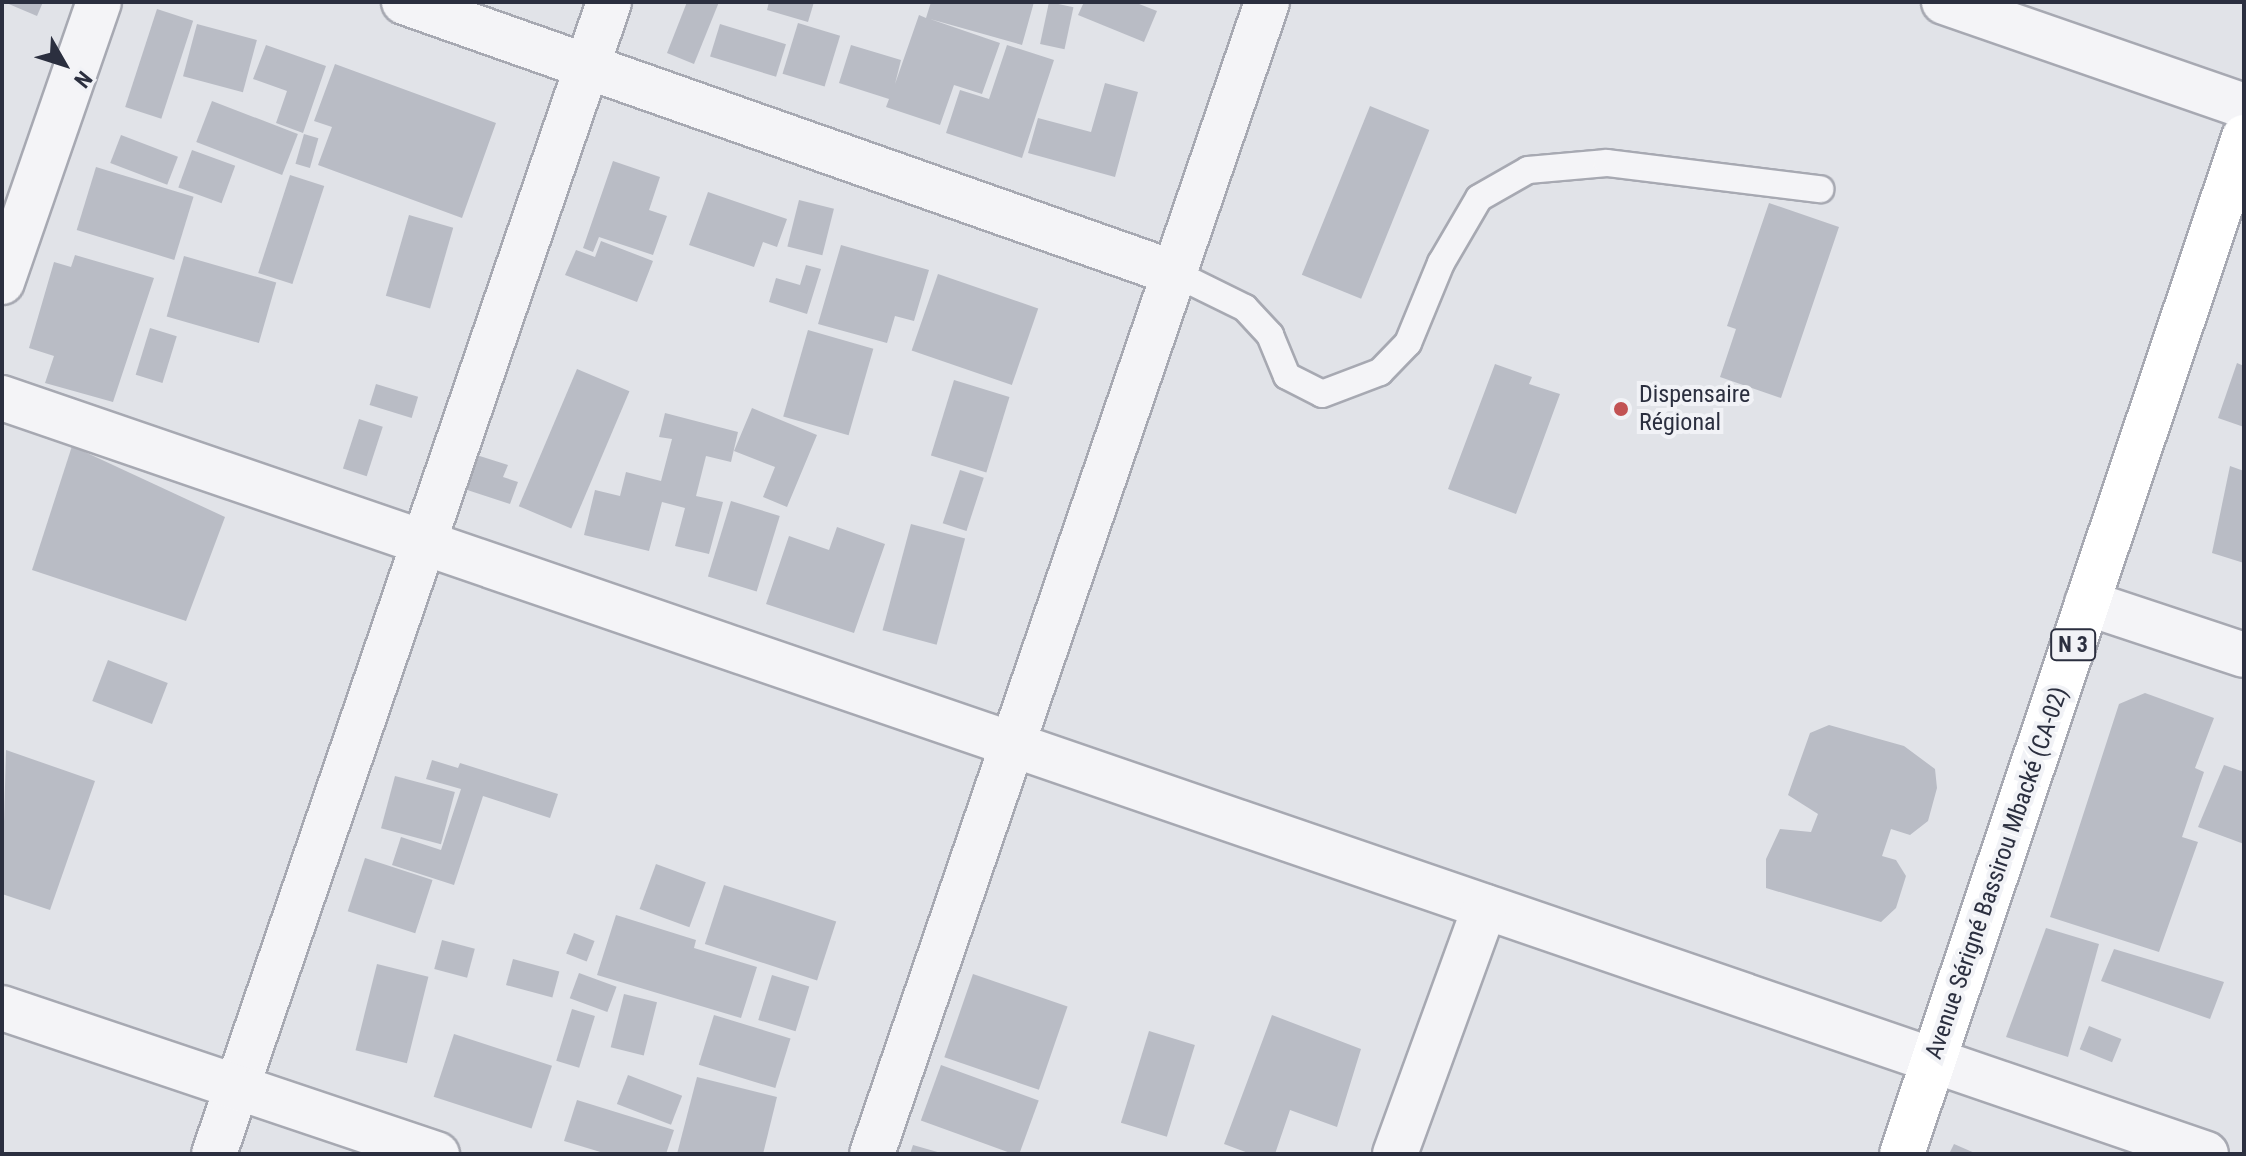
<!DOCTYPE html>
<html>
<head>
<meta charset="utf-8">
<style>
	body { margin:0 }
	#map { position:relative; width:2246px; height:1156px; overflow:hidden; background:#e1e3e8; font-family:"Roboto Condensed",sans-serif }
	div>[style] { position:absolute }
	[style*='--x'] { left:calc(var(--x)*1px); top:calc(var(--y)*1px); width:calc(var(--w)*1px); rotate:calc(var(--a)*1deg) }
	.building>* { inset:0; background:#b9bcc5; transform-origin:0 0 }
	.roads { filter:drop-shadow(2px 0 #a7a9b2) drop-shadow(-2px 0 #a7a9b2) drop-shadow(0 2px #a7a9b2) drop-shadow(0 -2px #a7a9b2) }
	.service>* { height:26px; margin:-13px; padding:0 13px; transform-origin:13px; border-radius:13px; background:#f4f4f7 }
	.minor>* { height:44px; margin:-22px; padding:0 22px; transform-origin:22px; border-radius:22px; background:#f4f4f7 }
	.tertiary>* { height:44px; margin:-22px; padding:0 22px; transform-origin:22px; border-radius:22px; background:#f4f4f7 }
	.primary>* { height:44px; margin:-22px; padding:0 22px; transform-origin:22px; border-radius:22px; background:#fff }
	.dots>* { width:22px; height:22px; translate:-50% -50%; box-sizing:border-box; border:4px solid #f1f2f6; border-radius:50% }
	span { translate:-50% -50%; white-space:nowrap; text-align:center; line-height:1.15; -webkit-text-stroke:8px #f1f2f6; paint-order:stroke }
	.shield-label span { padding:2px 6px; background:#f1f2f6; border:2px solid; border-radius:6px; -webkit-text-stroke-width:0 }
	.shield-label { font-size:22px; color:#2b2f3f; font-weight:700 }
	.poi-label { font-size:24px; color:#2b2f3f }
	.left { translate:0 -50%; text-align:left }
	.street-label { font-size:24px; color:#2b2f3f }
	.frame { position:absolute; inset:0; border:4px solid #2b2f3f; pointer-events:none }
	.north { position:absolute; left:24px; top:24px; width:80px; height:80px; -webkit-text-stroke:6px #f1f2f6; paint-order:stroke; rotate:129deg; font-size:22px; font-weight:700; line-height:32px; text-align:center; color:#2b2f3f }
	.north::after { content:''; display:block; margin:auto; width:28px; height:36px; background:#2b2f3f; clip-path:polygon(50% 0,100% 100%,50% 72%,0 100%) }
</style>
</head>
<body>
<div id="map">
	<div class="building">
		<i style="clip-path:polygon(4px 2px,43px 2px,37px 16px)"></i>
		<i style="clip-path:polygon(687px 2px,719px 2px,694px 64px,667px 53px)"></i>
		<i style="clip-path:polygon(769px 2px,814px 2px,808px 22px,767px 10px)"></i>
		<i style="clip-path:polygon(931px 2px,1034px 2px,1022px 45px,930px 19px,1000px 43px,982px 94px,954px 85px,940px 125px,886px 107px,889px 99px,839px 83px,851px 45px,901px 60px,895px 84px,919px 15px,926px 18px)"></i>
		<i style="left:1049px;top:2px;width:25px;height:43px;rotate:12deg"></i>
		<i style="clip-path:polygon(1084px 2px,1134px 2px,1157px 11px,1144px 42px,1078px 15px)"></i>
		<i style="left:157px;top:9px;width:38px;height:103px;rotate:18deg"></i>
		<i style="left:798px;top:23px;width:44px;height:53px;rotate:17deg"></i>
		<i style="left:197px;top:24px;width:62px;height:54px;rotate:15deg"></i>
		<i style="left:720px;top:24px;width:69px;height:34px;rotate:17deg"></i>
		<i style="clip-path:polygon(266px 45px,326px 66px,303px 133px,276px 123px,287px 91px,253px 79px)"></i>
		<i style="clip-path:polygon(1007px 45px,1054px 60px,1022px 158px,946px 133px,960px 90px,989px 99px)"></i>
		<i style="clip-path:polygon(335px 64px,496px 123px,462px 218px,318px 165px,332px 127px,314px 121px)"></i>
		<i style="clip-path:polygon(1105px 83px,1138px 92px,1115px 177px,1028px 153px,1038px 118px,1091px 132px)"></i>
		<i style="left:212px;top:101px;width:92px;height:44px;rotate:21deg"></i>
		<i style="left:1370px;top:106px;width:64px;height:182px;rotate:22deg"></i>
		<i style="left:304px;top:134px;width:15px;height:31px;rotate:16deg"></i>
		<i style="left:121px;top:135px;width:61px;height:30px;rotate:21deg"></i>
		<i style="left:192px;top:150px;width:46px;height:40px;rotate:20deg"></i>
		<i style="clip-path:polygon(613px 161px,660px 177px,649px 210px,667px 216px,653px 255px,599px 237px,593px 252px,583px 248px)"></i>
		<i style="left:96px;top:167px;width:102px;height:66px;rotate:17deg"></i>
		<i style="left:290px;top:175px;width:36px;height:103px;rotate:18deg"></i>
		<i style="clip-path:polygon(708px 192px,787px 219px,777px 247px,763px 242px,754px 267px,689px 245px)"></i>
		<i style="left:799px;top:200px;width:36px;height:48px;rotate:14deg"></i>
		<i style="clip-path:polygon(1769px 203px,1839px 227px,1781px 398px,1720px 377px,1736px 329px,1727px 326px)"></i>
		<i style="left:409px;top:215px;width:46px;height:84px;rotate:16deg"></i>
		<i style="clip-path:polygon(601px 241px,653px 261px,637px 302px,565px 275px,576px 250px,595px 257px)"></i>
		<i style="clip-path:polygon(841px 245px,929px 270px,914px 321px,895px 316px,887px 343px,818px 324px)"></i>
		<i style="clip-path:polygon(75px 255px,154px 278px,113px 402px,45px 383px,54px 356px,29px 348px,54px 262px,71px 267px)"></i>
		<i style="left:184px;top:256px;width:96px;height:63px;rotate:16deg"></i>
		<i style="clip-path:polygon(806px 265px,821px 269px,807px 314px,769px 302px,776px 278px,800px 285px)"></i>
		<i style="left:938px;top:274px;width:106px;height:81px;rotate:19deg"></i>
		<i style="left:150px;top:328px;width:28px;height:49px;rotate:17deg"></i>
		<i style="left:808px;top:330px;width:68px;height:90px;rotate:16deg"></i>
		<i style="clip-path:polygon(2237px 363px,2244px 366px,2244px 427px,2218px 418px)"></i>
		<i style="clip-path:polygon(1495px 364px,1532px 377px,1529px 384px,1560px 394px,1516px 514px,1448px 489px)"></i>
		<i style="left:577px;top:369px;width:57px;height:149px;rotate:23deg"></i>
		<i style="left:954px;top:380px;width:58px;height:79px;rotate:17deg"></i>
		<i style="left:376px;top:384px;width:44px;height:22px;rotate:17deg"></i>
		<i style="clip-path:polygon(752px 408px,817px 435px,787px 507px,763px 497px,775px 467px,734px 451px)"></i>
		<i style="clip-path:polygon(665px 413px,738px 432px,731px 462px,706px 456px,696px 496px,723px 502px,709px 554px,675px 546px,685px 508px,662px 502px,649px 551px,584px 535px,595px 490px,620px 496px,626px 472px,661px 481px,672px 439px,659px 437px)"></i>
		<i style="left:359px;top:419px;width:25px;height:52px;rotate:18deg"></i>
		<i style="clip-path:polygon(72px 446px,225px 517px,186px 621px,32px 570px)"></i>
		<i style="clip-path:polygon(464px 451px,508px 465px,503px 477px,518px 482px,510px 504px,452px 485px)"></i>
		<i style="clip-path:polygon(2230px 466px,2244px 471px,2244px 563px,2212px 553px)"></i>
		<i style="left:960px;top:470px;width:25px;height:56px;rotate:18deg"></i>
		<i style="left:731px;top:501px;width:51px;height:79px;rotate:17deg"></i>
		<i style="left:911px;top:524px;width:56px;height:110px;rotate:15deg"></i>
		<i style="clip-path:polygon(837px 527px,885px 544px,854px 633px,766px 604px,789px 536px,829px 550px)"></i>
		<i style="left:108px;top:660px;width:64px;height:44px;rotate:21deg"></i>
		<i style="clip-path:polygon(2145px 693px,2214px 718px,2195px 768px,2204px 772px,2182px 837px,2198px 842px,2159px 952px,2050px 917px,2119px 704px)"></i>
		<i style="clip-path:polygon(1829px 725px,1904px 746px,1935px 769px,1937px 788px,1928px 821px,1910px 835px,1891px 829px,1882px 856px,1896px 860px,1906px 876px,1896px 908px,1881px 922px,1766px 888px,1766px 859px,1780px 829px,1811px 832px,1818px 814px,1788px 795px,1810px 733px)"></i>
		<i style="clip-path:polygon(6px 750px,95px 781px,50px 910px,2px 894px)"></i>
		<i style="clip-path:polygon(432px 760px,458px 768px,460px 763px,558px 794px,550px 818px,483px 796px,454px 885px,392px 865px,401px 837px,441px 850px,461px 789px,426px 779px)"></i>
		<i style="clip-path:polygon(2224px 765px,2244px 772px,2244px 844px,2198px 827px)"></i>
		<i style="left:395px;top:776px;width:62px;height:54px;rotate:15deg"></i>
		<i style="left:365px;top:858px;width:71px;height:56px;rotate:18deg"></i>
		<i style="left:656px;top:864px;width:53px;height:48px;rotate:20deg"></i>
		<i style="left:724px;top:885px;width:118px;height:62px;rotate:18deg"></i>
		<i style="clip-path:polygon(616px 915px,696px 940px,694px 948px,757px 967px,741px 1018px,597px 975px)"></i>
		<i style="clip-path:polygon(2046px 928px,2099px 944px,2068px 1057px,2006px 1037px)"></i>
		<i style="left:574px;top:933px;width:22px;height:22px;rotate:21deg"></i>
		<i style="left:442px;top:940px;width:34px;height:30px;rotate:15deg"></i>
		<i style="clip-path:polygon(2114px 949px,2224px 982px,2210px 1019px,2101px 981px)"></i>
		<i style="left:513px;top:959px;width:48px;height:27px;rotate:15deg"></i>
		<i style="left:377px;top:964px;width:53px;height:89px;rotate:14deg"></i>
		<i style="left:579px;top:973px;width:40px;height:27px;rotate:20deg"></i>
		<i style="left:973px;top:974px;width:100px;height:88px;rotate:19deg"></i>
		<i style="left:772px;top:975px;width:39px;height:47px;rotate:17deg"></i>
		<i style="left:624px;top:994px;width:34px;height:55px;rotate:14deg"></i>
		<i style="left:572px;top:1009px;width:24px;height:54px;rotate:17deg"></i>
		<i style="left:714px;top:1015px;width:80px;height:52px;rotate:17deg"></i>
		<i style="clip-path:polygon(1272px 1015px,1361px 1049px,1337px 1127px,1290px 1110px,1275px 1154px,1251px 1154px,1224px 1144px)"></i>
		<i style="left:2089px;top:1026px;width:35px;height:25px;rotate:22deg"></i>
		<i style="left:1149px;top:1031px;width:48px;height:96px;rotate:17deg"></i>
		<i style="left:454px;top:1034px;width:103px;height:66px;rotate:18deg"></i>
		<i style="left:941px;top:1065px;width:104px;height:59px;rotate:20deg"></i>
		<i style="left:628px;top:1075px;width:58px;height:31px;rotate:21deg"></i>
		<i style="clip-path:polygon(697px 1077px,777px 1097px,763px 1154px,677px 1154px)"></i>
		<i style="clip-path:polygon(577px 1100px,674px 1130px,666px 1154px,607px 1154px,564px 1141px)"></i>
		<i style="clip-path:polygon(1954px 1144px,1977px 1154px,1949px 1154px)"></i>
		<i style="clip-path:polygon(913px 1145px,941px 1153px,941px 1154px,910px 1154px)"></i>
	</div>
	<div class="roads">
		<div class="service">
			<i style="--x:1174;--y:273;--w:79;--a:26.2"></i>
			<i style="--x:1245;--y:308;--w:37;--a:47"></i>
			<i style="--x:1270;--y:335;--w:44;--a:67.5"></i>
			<i style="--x:1287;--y:376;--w:39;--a:27"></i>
			<i style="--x:1322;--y:394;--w:62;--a:-20.8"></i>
			<i style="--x:1380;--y:372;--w:40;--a:-46"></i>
			<i style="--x:1408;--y:343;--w:87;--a:-67.6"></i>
			<i style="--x:1441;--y:263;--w:75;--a:-59.7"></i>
			<i style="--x:1479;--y:198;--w:56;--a:-29.7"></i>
			<i style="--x:1528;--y:170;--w:79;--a:-5.1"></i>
			<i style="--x:1607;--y:163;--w:215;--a:7"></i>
		</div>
		<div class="minor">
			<i style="--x:404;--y:2;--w:816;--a:19.39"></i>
			<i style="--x:1944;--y:2;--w:318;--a:19.1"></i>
			<i style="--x:2;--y:282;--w:296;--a:-70.9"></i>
			<i style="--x:2;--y:398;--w:2330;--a:18.93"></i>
			<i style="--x:2087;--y:603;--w:165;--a:18.3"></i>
			<i style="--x:214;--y:1154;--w:1218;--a:-71.07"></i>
			<i style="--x:1395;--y:1154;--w:263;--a:-70"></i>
		</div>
		<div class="tertiary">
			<i style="--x:2;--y:1008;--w:459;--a:18.6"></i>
			<i style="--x:872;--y:1154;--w:1218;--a:-71.07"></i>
		</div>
		<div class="primary">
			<i style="--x:1902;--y:1154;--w:1073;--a:-71.41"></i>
		</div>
	</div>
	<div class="dots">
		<i style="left:1621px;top:409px;background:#c25253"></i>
	</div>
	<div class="shield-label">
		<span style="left:2073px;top:645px">N 3</span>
	</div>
	<div class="poi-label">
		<span class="left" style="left:1639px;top:409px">Dispensaire<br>Régional</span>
	</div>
	<div class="street-label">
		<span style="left:1997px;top:873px;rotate:-71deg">Avenue Sérigné Bassirou Mbacké (CA-02)</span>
	</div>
	<div class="frame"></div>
	<div class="north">N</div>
</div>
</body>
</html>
